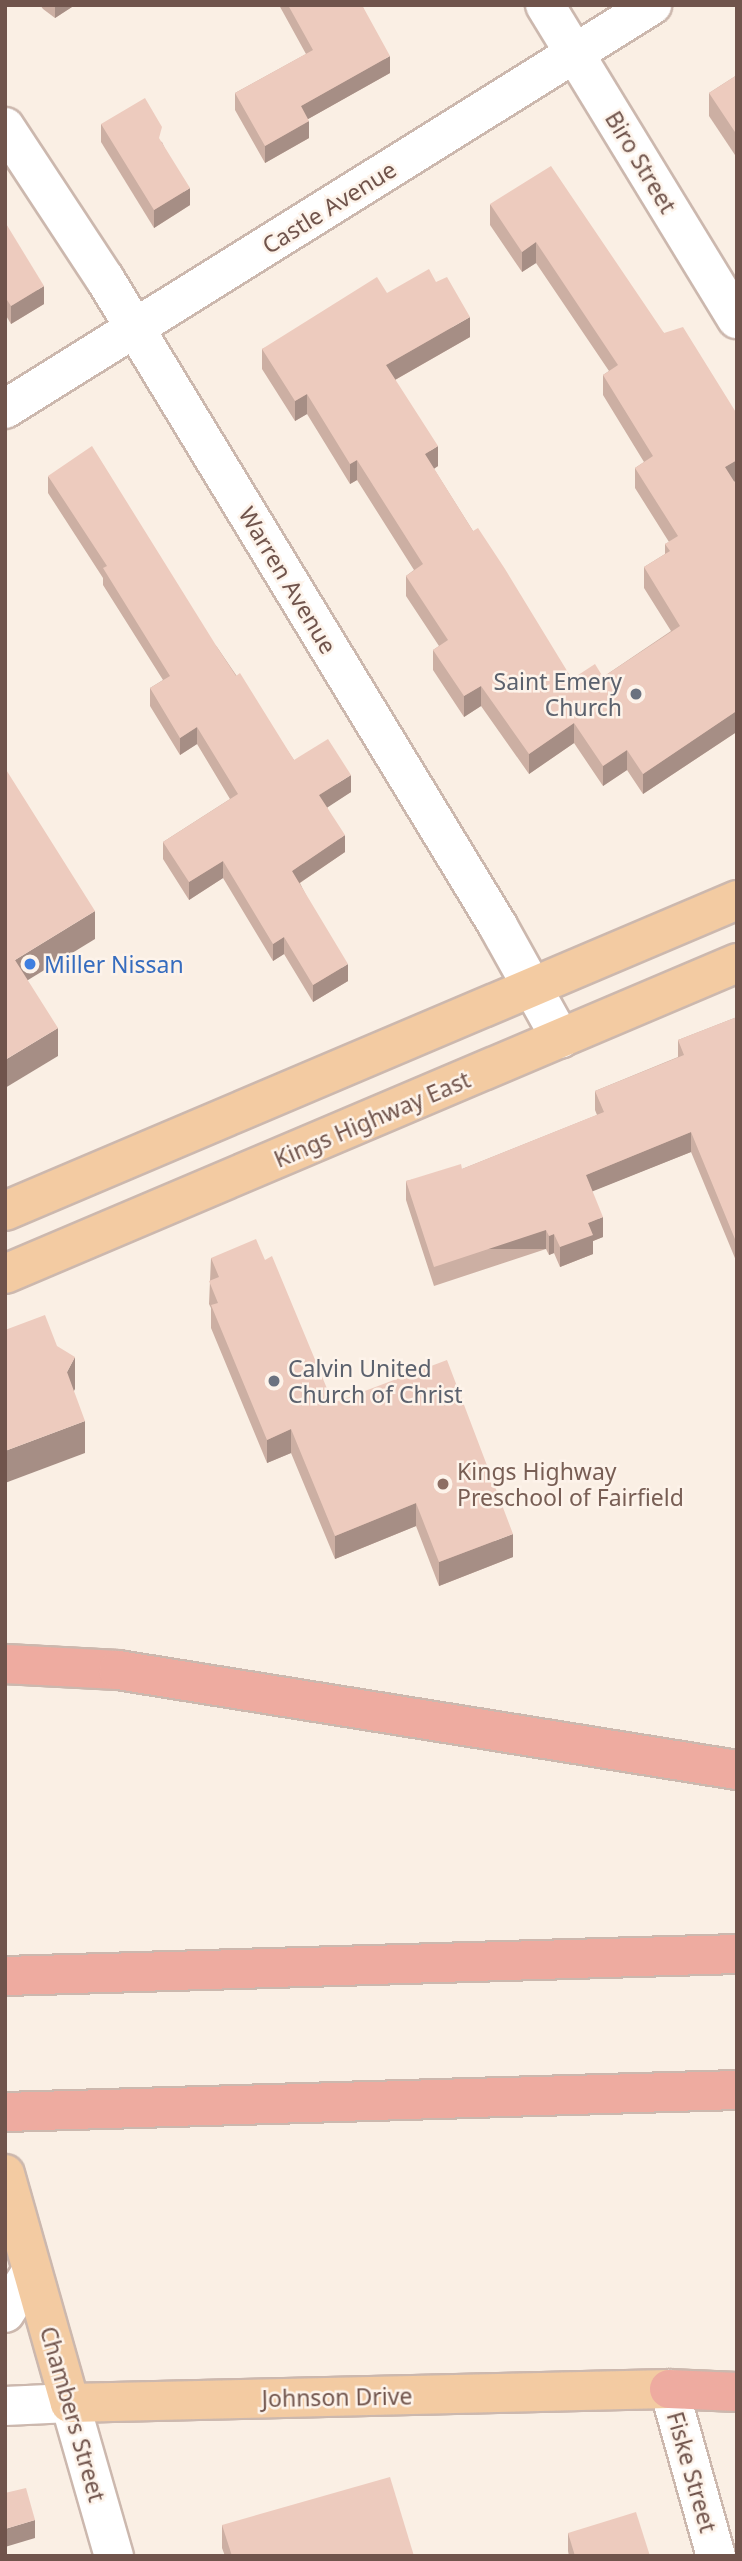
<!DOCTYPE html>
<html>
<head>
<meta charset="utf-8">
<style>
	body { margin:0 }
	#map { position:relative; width:742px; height:2561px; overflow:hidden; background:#faefe4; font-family:"Noto Sans",sans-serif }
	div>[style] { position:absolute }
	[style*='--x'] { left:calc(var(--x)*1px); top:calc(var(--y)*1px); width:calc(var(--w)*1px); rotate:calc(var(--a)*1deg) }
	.roads { filter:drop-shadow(2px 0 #ccb8ae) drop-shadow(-2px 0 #ccb8ae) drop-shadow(0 2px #ccb8ae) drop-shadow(0 -2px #ccb8ae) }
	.minor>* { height:38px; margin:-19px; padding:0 19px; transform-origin:19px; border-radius:19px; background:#fff }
	.major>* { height:38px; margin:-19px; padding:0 19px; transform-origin:19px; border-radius:19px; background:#f3cba2 }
	.highway>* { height:38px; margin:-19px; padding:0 19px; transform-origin:19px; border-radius:19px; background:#eeaba0 }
	.wall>* { inset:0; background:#ccafa3 }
	.shaded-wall>* { inset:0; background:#a68e85; transform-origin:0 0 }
	.building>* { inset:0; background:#edcbbe }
	.dots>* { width:19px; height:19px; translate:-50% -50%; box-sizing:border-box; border:4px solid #fdf3ea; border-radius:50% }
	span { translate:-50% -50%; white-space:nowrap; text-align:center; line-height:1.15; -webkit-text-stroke:5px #fdf3ea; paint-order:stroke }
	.street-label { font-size:23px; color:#70544c }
	.worship-label { font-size:23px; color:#5b616d }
	.right { translate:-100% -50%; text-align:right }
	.left { translate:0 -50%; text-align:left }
	.shop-label { font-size:23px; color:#366cbe }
	.education-label { font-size:23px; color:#785e54 }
	.frame { position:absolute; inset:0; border:7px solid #70544c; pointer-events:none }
</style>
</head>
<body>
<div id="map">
	<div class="roads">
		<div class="minor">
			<i style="--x:545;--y:5;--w:368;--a:58.6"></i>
			<i style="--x:5;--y:127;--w:182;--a:56.7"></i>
			<i style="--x:105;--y:279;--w:757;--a:58.72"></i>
			<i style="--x:498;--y:926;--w:129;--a:60.9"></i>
			<i style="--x:5;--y:409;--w:763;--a:-31.98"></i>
			<i style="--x:5;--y:2313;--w:49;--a:-57.6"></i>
			<i style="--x:669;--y:2389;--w:173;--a:74.3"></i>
			<i style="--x:5;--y:2406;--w:65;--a:-2.6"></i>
			<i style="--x:70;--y:2403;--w:159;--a:74"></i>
		</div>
		<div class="major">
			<i style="--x:5;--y:1211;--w:795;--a:-23.02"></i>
			<i style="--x:5;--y:1274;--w:795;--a:-23.02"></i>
			<i style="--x:5;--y:2174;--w:238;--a:74.2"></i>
			<i style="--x:70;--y:2403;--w:599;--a:-1.34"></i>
		</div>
		<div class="highway">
			<i style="--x:5;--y:1664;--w:113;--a:3"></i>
			<i style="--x:118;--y:1670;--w:627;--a:9.18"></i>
			<i style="--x:5;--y:1976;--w:732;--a:-1.72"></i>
			<i style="--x:5;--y:2112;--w:732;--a:-1.72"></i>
			<i style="--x:669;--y:2389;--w:68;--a:2.5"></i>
		</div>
	</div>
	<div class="wall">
		<i style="clip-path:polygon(40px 5px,75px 5px,55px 18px,43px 9px)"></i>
		<i style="clip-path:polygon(176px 5px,191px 5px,176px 7px)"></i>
		<i style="clip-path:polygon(279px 5px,362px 5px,390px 73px,308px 119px,309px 138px,265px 163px,235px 110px,235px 93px,306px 54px)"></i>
		<i style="clip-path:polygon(737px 75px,737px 158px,709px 116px,709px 93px)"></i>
		<i style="clip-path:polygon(101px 124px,162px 142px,190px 205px,154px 228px,101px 142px)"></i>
		<i style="clip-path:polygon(490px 204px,664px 333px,737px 414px,737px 480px,734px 482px,737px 486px,737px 735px,735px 733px,643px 794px,627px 770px,603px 786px,574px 743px,529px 774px,481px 706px,464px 717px,433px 670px,433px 650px,439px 646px,406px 596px,406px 576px,414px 570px,357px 480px,350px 484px,307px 414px,295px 421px,262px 369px,262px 349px,387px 293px,470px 337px,395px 380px,438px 466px,434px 469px,473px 531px,572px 679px,603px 677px,671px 631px,644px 588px,644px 567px,665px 554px,665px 544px,669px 542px,635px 488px,635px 468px,644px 462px,603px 395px,603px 375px,609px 371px,536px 263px,522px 272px,490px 225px)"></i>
		<i style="clip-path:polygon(5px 222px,44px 304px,11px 324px,5px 314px)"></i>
		<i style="clip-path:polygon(48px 476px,217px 647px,294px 760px,351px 792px,327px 807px,345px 852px,300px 883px,348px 981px,313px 1002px,284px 954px,273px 961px,223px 878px,189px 900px,163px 859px,163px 842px,230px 799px,197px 744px,180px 755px,150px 706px,150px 688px,163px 680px,103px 585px,103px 578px,48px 493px)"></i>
		<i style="clip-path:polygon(737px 1017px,737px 1263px,691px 1152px,592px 1191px,603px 1237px,593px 1241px,593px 1254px,560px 1267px,554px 1253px,549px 1255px,546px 1249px,434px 1286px,406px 1200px,406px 1181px,462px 1169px,597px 1115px,595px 1110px,595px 1091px,678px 1057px,678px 1040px)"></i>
		<i style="clip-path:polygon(211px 1258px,265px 1260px,333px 1403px,513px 1557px,439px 1586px,416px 1526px,335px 1559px,291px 1453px,267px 1463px,211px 1328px,211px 1308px,209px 1304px)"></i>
		<i style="clip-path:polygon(222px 2525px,414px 2556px,225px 2556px,222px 2548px)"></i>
		<i style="clip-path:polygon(568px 2533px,650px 2556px,569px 2556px,568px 2551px)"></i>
	</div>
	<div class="shaded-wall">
		<i style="clip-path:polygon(55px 5px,75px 5px,55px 18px)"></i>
		<i style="clip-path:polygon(390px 56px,390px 73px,301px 123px,301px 106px)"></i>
		<i style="clip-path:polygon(309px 121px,309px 138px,265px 163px,265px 146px)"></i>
		<i style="clip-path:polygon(190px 188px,190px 205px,154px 228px,154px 210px)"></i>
		<i style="clip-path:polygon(536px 242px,536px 263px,522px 272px,522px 252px)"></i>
		<i style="clip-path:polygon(44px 286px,44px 304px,11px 324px,11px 306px)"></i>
		<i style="clip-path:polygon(470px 317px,470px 337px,386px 385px,386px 365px)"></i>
		<i style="clip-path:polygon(307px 394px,307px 414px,295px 421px,295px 401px)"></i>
		<i style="clip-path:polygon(438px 446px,438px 466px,425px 474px,425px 454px)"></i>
		<i style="clip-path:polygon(357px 460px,357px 480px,350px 484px,350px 464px)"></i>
		<i style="clip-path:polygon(737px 460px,737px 480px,725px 487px,725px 467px)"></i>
		<i style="clip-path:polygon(481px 686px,481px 706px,464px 717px,464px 696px)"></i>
		<i style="clip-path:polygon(735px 712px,735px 733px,643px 794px,643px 774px)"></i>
		<i style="clip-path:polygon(574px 723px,574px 743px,529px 774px,529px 754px)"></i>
		<i style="clip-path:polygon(197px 727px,197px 744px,180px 755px,180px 738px)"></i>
		<i style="clip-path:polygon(627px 750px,627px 770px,603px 786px,603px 766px)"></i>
		<i style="clip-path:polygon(351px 775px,351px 792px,319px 813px,319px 795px)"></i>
		<i style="clip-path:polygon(345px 835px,345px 852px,292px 888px,292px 871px)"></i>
		<i style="clip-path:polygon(223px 861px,223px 878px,189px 900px,189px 882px)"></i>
		<i style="clip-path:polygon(95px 911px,95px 939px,15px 988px,15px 960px)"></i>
		<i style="clip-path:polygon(284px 937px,284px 954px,273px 961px,273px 944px)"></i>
		<i style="clip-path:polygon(348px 964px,348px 981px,313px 1002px,313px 985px)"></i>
		<i style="clip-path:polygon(58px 1028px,58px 1056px,5px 1088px,5px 1060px)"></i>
		<i style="clip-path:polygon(691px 1132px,691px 1152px,586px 1194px,586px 1175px)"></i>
		<i style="clip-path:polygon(603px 1217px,603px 1237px,593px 1241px,593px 1254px,560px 1267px,560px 1247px,588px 1223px)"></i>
		<i style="left:546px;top:1230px;width:19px;height:118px;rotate:90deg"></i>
		<i style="clip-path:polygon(554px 1234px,554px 1253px,549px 1255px,549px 1236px)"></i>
		<i style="clip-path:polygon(75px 1357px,75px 1389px,67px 1404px,67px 1372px)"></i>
		<i style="clip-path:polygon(85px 1421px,85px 1453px,5px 1483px,5px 1451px)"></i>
		<i style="clip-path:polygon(291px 1429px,291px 1453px,267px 1463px,267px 1440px)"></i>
		<i style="clip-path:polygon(416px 1503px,416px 1526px,335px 1559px,335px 1536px)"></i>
		<i style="clip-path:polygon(513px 1534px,513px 1557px,439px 1586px,439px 1562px)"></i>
		<i style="clip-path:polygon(35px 2520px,35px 2538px,5px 2547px,5px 2529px)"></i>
	</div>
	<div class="building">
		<i style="clip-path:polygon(288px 5px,362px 5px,390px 56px,301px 106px,309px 121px,265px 146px,235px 93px,313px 50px)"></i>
		<i style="clip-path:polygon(737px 75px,737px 135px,709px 93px)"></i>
		<i style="clip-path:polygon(145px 98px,162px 127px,159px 138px,190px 188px,154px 210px,101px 124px)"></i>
		<i style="clip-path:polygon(551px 166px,664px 333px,683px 327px,737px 414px,737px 460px,725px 467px,737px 486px,737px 715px,735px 712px,643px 774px,627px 750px,603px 766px,574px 723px,529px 754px,481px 686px,464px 696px,433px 650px,448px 640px,406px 576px,423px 564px,357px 460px,350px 464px,307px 394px,295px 401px,262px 349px,377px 277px,387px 293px,429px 269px,436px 282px,447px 277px,470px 317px,386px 365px,438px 446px,425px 454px,473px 531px,478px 528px,505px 569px,572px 679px,595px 664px,603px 677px,680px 626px,644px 567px,670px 551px,665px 544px,678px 536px,635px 468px,653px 456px,603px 375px,618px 365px,536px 242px,522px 252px,490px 204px)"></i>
		<i style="clip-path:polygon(5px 222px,44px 286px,11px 306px,5px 297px)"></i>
		<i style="clip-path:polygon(92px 446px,217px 647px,236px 676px,240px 673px,294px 760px,328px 739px,351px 775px,319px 795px,345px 835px,292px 871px,348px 964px,313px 985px,284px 937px,273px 944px,223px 861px,189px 882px,163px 842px,238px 794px,197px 727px,180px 738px,150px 688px,170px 676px,103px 568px,107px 566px,48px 476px)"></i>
		<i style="clip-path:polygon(5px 768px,95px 911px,15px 960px,58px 1028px,5px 1060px)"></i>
		<i style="clip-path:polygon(737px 1017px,737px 1244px,691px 1132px,586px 1175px,603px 1217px,588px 1223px,593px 1235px,560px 1247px,554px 1234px,549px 1236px,546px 1230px,434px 1267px,406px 1181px,461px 1164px,462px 1169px,604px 1112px,595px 1091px,684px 1055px,678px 1040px)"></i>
		<i style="clip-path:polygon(256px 1239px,265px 1260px,272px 1256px,333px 1403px,447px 1360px,513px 1534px,439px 1562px,416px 1503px,335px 1536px,291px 1429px,267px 1440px,211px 1305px,218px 1303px,209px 1281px,219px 1277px,211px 1258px)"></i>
		<i style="clip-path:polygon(45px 1315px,57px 1346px,75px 1357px,67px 1372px,85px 1421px,5px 1451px,5px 1330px)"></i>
		<i style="clip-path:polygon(390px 2477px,414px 2556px,232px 2556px,222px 2525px)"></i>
		<i style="clip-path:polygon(26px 2488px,35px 2520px,5px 2529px,5px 2493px)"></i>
		<i style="clip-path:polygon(636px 2512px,650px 2556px,575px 2556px,568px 2533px)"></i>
	</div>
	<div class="dots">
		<i style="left:636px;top:694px;background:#6b7280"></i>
		<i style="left:30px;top:964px;background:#3f7fe0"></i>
		<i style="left:274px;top:1381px;background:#6b7280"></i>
		<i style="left:443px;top:1484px;background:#8d6e63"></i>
	</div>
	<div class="street-label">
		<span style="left:641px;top:162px;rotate:59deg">Biro Street</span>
		<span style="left:329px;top:207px;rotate:-32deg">Castle Avenue</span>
		<span style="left:288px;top:580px;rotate:59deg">Warren Avenue</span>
		<span style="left:372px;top:1119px;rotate:-23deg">Kings Highway East</span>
		<span style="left:337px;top:2397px;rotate:-1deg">Johnson Drive</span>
		<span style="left:73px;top:2414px;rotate:74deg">Chambers Street</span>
		<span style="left:692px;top:2472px;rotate:74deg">Fiske Street</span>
	</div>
	<div class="worship-label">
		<span class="right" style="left:622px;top:694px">Saint Emery<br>Church</span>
		<span class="left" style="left:288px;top:1381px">Calvin United<br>Church of Christ</span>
	</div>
	<div class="shop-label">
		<span class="left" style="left:44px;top:964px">Miller Nissan</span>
	</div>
	<div class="education-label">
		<span class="left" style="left:457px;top:1484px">Kings Highway<br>Preschool of Fairfield</span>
	</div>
	<div class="frame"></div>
</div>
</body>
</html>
